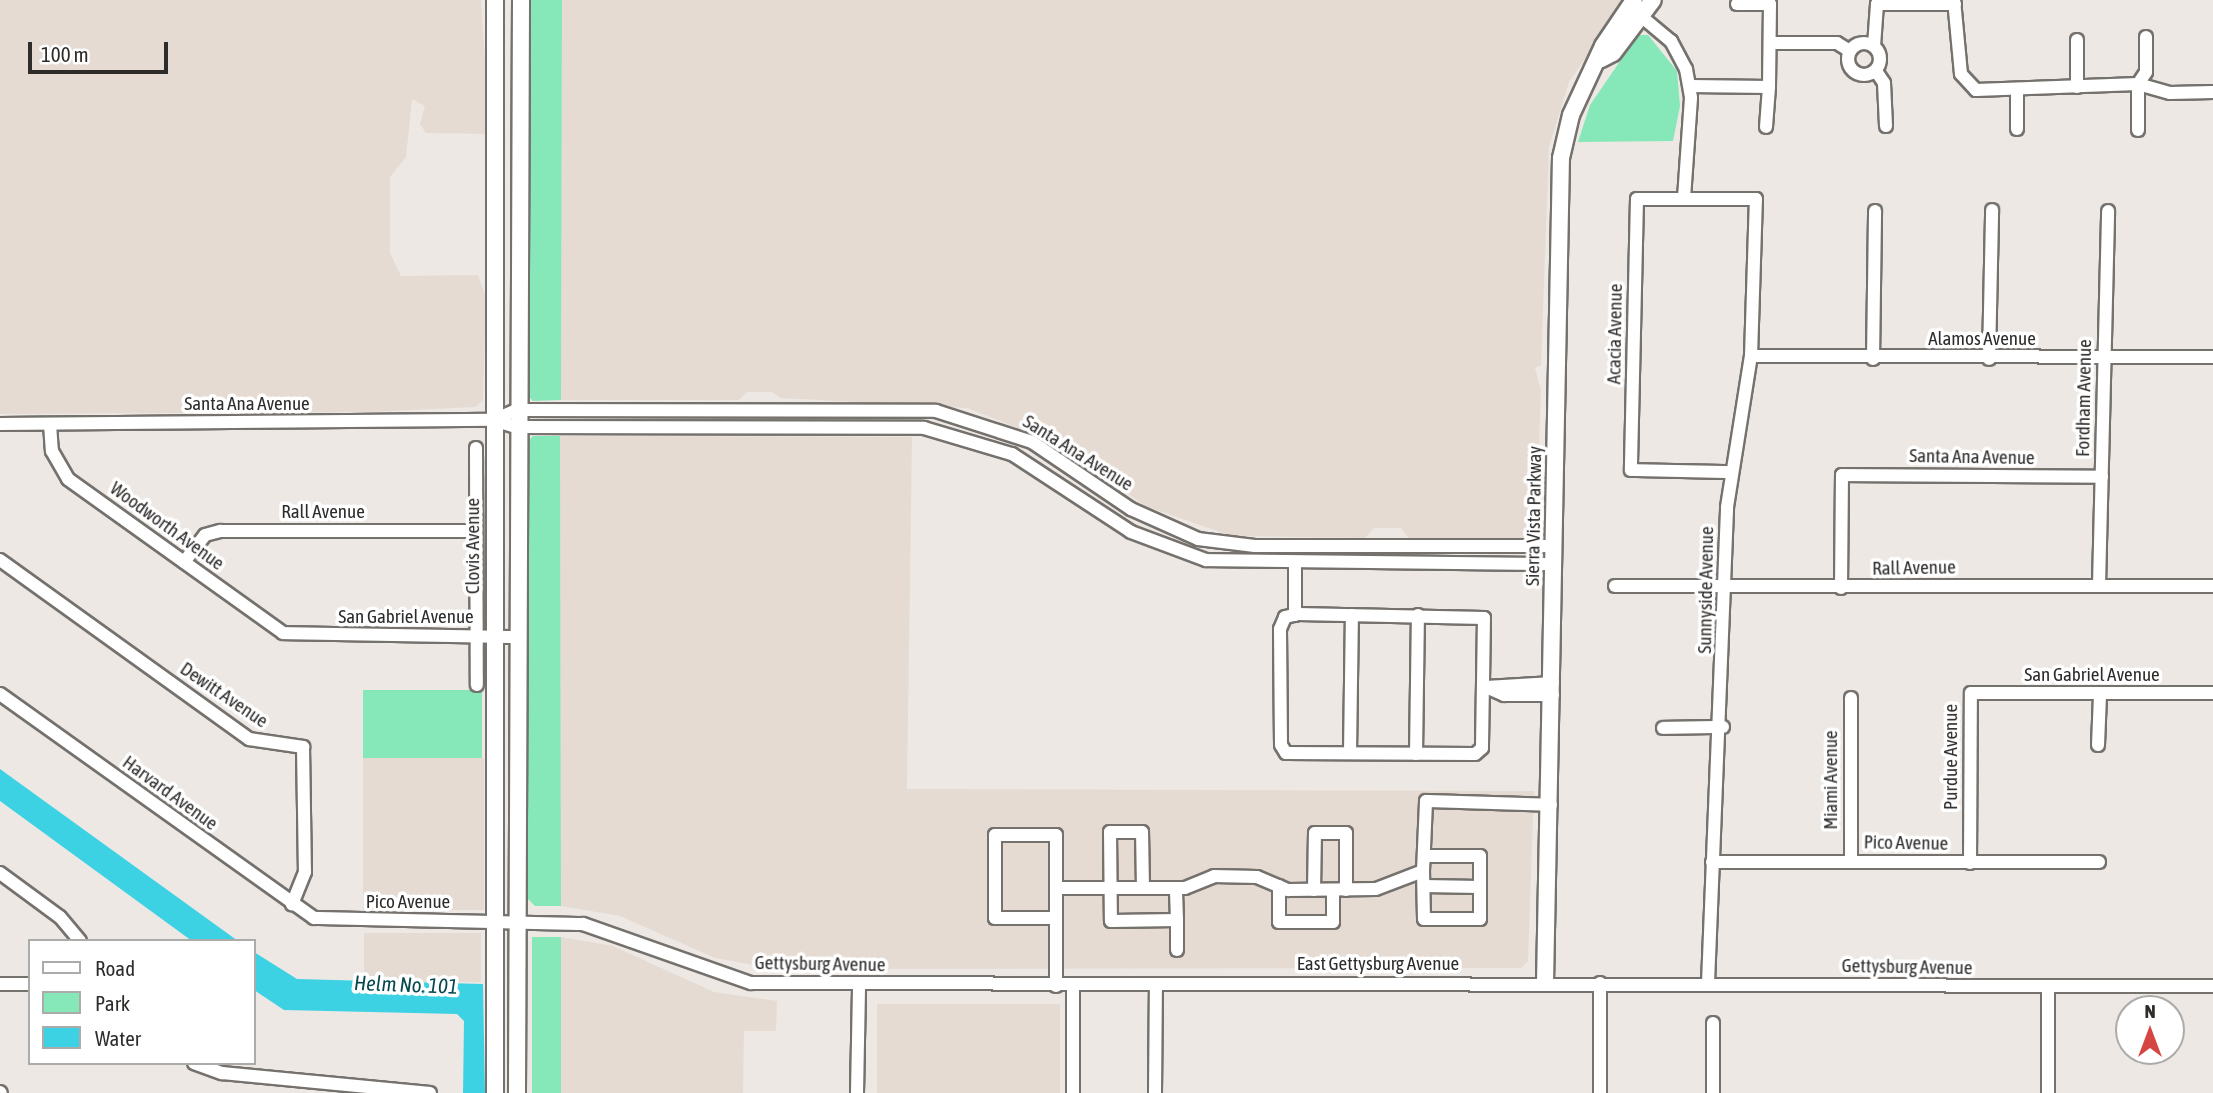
<!DOCTYPE html>
<html>
<head>
<meta charset="utf-8">
<style>
	body { margin:0 }
	#map { position:relative; width:2213px; height:1093px; overflow:hidden; background:#ede8e4; font-family:"Asap Condensed",sans-serif }
	div>[style] { position:absolute }
	[style*='--x'] { left:calc(var(--x)*1px); top:calc(var(--y)*1px); width:calc(var(--w)*1px); rotate:calc(var(--a)*1deg) }
	.built>* { inset:0; background:#e5dbd3; transform-origin:0 0 }
	.green>* { inset:0; background:#86e7b9; transform-origin:0 0 }
	.water>* { inset:0; background:#3cd2e4 }
	.roads { filter:drop-shadow(2px 0 #75716d) drop-shadow(-2px 0 #75716d) drop-shadow(0 2px #75716d) drop-shadow(0 -2px #75716d) }
	.minor>* { height:12px; margin:-6px; padding:0 6px; transform-origin:6px; border-radius:6px; background:#fff }
	.minor>.ring { margin:-6px; padding:0; box-sizing:content-box; background:none; border:12px solid #fff; border-radius:50% }
	.major>* { height:16px; margin:-8px; padding:0 8px; transform-origin:8px; border-radius:8px; background:#fff }
	span { translate:-50% -50%; white-space:nowrap; text-align:center; line-height:1.15; -webkit-text-stroke:7px #fff; paint-order:stroke }
	.street-label { font-size:19px; color:#2e2c2b }
	.water-label { font-size:21px; color:#054850; font-style:italic }
	.legend { position:absolute; left:28px; top:939px; width:228px; height:126px; box-sizing:border-box; background:#fff; border:2px solid #ababaa; margin:0; padding:9px 12px; list-style:none; font-size:21px; color:#2e2c2b }
	.legend li { display:flex; align-items:center; gap:14px; height:35px }
	.legend b { width:35px; border:2px solid #ababaa }
	.north { position:absolute; left:2115px; top:995px; width:70px; height:70px; box-sizing:border-box; background:#fff; border:2px solid #ababaa; border-radius:50%; rotate:0deg; font-size:19px; font-weight:700; line-height:28px; text-align:center; color:#2e2c2b }
	.north::after { content:''; display:block; margin:auto; width:24px; height:32px; background:#d54642; clip-path:polygon(50% 0,100% 100%,50% 72%,0 100%) }
	.scale { position:absolute; left:28px; top:42px; width:140px; height:32px; box-sizing:border-box; border:4px solid #2e2c2b; border-top:0; padding-left:9px; font-size:21px; line-height:24px; white-space:nowrap; color:#2e2c2b; -webkit-text-stroke:5px #fff; paint-order:stroke }
</style>
</head>
<body>
<div id="map">
	<div class="built">
		<i style="clip-path:polygon(0 0,481px 0,490px 134px,426px 133px,420px 124px,425px 106px,412px 99px,406px 157px,390px 177px,390px 253px,401px 276px,478px 275px,486px 297px,483px 400px,476px 407px,366px 412px,0 414px)"></i>
		<i style="clip-path:polygon(562px 0,1626px 0,1569px 82px,1549px 147px,1541px 365px,1535px 368px,1541px 390px,1536px 528px,1527px 538px,1409px 538px,1401px 528px,1374px 528px,1365px 538px,1232px 536px,1145px 506px,1042px 431px,1031px 433px,967px 408px,781px 398px,772px 392px,747px 392px,739px 400px,561px 400px)"></i>
		<i style="clip-path:polygon(560px 436px,912px 437px,907px 789px,1534px 791px,1528px 961px,1521px 968px,776px 969px,715px 958px,620px 916px,561px 906px)"></i>
		<i style="left:363px;top:758px;width:121px;height:152px"></i>
		<i style="left:364px;top:933px;width:117px;height:49px"></i>
		<i style="clip-path:polygon(561px 937px,613px 946px,714px 992px,777px 1001px,776px 1031px,744px 1031px,743px 1093px,560px 1093px)"></i>
		<i style="left:877px;top:1004px;width:183px;height:89px"></i>
	</div>
	<div class="green">
		<i style="clip-path:polygon(530px 0,562px 0,561px 400px,533px 401px,526px 394px)"></i>
		<i style="clip-path:polygon(1638px 35px,1648px 35px,1677px 71px,1680px 106px,1673px 141px,1578px 142px,1590px 105px)"></i>
		<i style="clip-path:polygon(533px 436px,560px 436px,561px 906px,535px 906px,527px 898px,526px 443px)"></i>
		<i style="left:363px;top:690px;width:119px;height:68px"></i>
		<i style="left:532px;top:937px;width:29px;height:156px"></i>
	</div>
	<div class="water">
		<i style="clip-path:polygon(0 769px,238px 941px,192px 941px,0 801px)"></i>
		<i style="clip-path:polygon(254px 952px,297px 979px,483px 984px,485px 1093px,463px 1093px,464px 1021px,457px 1014px,284px 1010px,254px 990px)"></i>
	</div>
	<div class="roads">
		<div class="minor">
			<i style="--x:1954;--y:0;--w:74;--a:84.6"></i>
			<i style="--x:1961;--y:74;--w:22;--a:47"></i>
			<i style="--x:1976;--y:90;--w:162;--a:-2.1"></i>
			<i style="--x:2138;--y:84;--w:14;--a:-56"></i>
			<i style="--x:2146;--y:72;--w:35;--a:-90"></i>
			<i style="--x:1737;--y:4;--w:33;--a:0"></i>
			<i style="--x:1770;--y:4;--w:83;--a:90.7"></i>
			<i style="--x:1642;--y:17;--w:38;--a:40"></i>
			<i style="--x:1671;--y:41;--w:32;--a:62"></i>
			<i style="--x:1686;--y:69;--w:29;--a:80"></i>
			<i style="--x:1691;--y:98;--w:100;--a:94"></i>
			<i style="--x:2077;--y:40;--w:47;--a:90"></i>
			<i class="ring" style="left:1848px;top:43px;width:20px;height:20px"></i>
			<i style="--x:1770;--y:43;--w:67;--a:0"></i>
			<i style="--x:1837;--y:43;--w:15;--a:32"></i>
			<i style="--x:1874;--y:46;--w:42;--a:-85.9"></i>
			<i style="--x:1877;--y:4;--w:78;--a:0"></i>
			<i style="--x:1876;--y:71;--w:14;--a:56"></i>
			<i style="--x:1884;--y:83;--w:43;--a:87.3"></i>
			<i style="--x:1690;--y:86;--w:79;--a:0.7"></i>
			<i style="--x:1769;--y:87;--w:40;--a:94.3"></i>
			<i style="--x:2017;--y:129;--w:39;--a:-90"></i>
			<i style="--x:2138;--y:130;--w:46;--a:-90"></i>
			<i style="--x:2138;--y:84;--w:33;--a:16"></i>
			<i style="--x:2170;--y:93;--w:43;--a:-1.3"></i>
			<i style="--x:1751;--y:356;--w:462;--a:0.1"></i>
			<i style="--x:1873;--y:359;--w:148;--a:-89.2"></i>
			<i style="--x:1989;--y:359;--w:149;--a:-88.8"></i>
			<i style="--x:494;--y:420;--w:24;--a:-24"></i>
			<i style="--x:516;--y:410;--w:420;--a:0.1"></i>
			<i style="--x:936;--y:411;--w:101;--a:17.9"></i>
			<i style="--x:1032;--y:442;--w:120;--a:34.1"></i>
			<i style="--x:1131;--y:509;--w:73;--a:24.1"></i>
			<i style="--x:1198;--y:539;--w:57;--a:7"></i>
			<i style="--x:1255;--y:546;--w:299;--a:0"></i>
			<i style="--x:0;--y:424;--w:494;--a:-0.5"></i>
			<i style="--x:494;--y:420;--w:23;--a:18"></i>
			<i style="--x:516;--y:427;--w:408;--a:0.1"></i>
			<i style="--x:924;--y:428;--w:92;--a:16.5"></i>
			<i style="--x:1012;--y:454;--w:142;--a:33.2"></i>
			<i style="--x:1131;--y:532;--w:80;--a:20.5"></i>
			<i style="--x:1206;--y:560;--w:348;--a:0.7"></i>
			<i style="--x:50;--y:424;--w:27;--a:86"></i>
			<i style="--x:52;--y:451;--w:32;--a:60"></i>
			<i style="--x:68;--y:479;--w:264;--a:35.6"></i>
			<i style="--x:283;--y:633;--w:234;--a:1"></i>
			<i style="--x:476;--y:448;--w:237;--a:89.8"></i>
			<i style="--x:0;--y:560;--w:307;--a:35.7"></i>
			<i style="--x:249;--y:739;--w:55;--a:8.4"></i>
			<i style="--x:303;--y:747;--w:125;--a:89.1"></i>
			<i style="--x:305;--y:872;--w:35;--a:112"></i>
			<i style="--x:184;--y:562;--w:34;--a:-52"></i>
			<i style="--x:205;--y:535;--w:16;--a:-15"></i>
			<i style="--x:220;--y:531;--w:256;--a:0"></i>
			<i style="--x:1295;--y:564;--w:51;--a:90"></i>
			<i style="--x:2099;--y:585;--w:374;--a:-88.6"></i>
			<i style="--x:1615;--y:586;--w:598;--a:0"></i>
			<i style="--x:1841;--y:588;--w:113;--a:-89.5"></i>
			<i style="--x:1842;--y:475;--w:260;--a:0.4"></i>
			<i style="--x:1298;--y:614;--w:186;--a:1.2"></i>
			<i style="--x:1484;--y:618;--w:130;--a:90.9"></i>
			<i style="--x:1482;--y:748;--w:9;--a:139"></i>
			<i style="--x:1475;--y:754;--w:189;--a:-179.7"></i>
			<i style="--x:1286;--y:753;--w:9;--a:-122"></i>
			<i style="--x:1281;--y:745;--w:116;--a:-90.5"></i>
			<i style="--x:1280;--y:629;--w:13;--a:-67"></i>
			<i style="--x:1285;--y:617;--w:13;--a:-13"></i>
			<i style="--x:1486;--y:687;--w:20;--a:24"></i>
			<i style="--x:1504;--y:695;--w:49;--a:0"></i>
			<i style="--x:1486;--y:687;--w:67;--a:-3.4"></i>
			<i style="--x:0;--y:694;--w:386;--a:35.5"></i>
			<i style="--x:314;--y:918;--w:269;--a:1.3"></i>
			<i style="--x:583;--y:924;--w:178;--a:19.4"></i>
			<i style="--x:751;--y:983;--w:1462;--a:0.12"></i>
			<i style="--x:1851;--y:698;--w:163;--a:90"></i>
			<i style="--x:1663;--y:728;--w:60;--a:-1"></i>
			<i style="--x:2098;--y:745;--w:49;--a:-87.7"></i>
			<i style="--x:1350;--y:753;--w:138;--a:-89.2"></i>
			<i style="--x:1416;--y:754;--w:139;--a:-89.2"></i>
			<i style="--x:1712;--y:862;--w:387;--a:0"></i>
			<i style="--x:1970;--y:863;--w:170;--a:-89.7"></i>
			<i style="--x:1971;--y:693;--w:242;--a:0"></i>
			<i style="--x:1423;--y:871;--w:48;--a:88.8"></i>
			<i style="--x:1424;--y:919;--w:56;--a:0"></i>
			<i style="--x:1480;--y:919;--w:63;--a:-90"></i>
			<i style="--x:1480;--y:856;--w:56;--a:180"></i>
			<i style="--x:0;--y:873;--w:74;--a:36.3"></i>
			<i style="--x:60;--y:917;--w:31;--a:50"></i>
			<i style="--x:1279;--y:886;--w:36;--a:90"></i>
			<i style="--x:1279;--y:922;--w:54;--a:0"></i>
			<i style="--x:1333;--y:922;--w:32;--a:-90"></i>
			<i style="--x:1424;--y:886;--w:56;--a:1"></i>
			<i style="--x:1056;--y:888;--w:30;--a:90"></i>
			<i style="--x:1143;--y:888;--w:56;--a:-91"></i>
			<i style="--x:1142;--y:832;--w:32;--a:180"></i>
			<i style="--x:1110;--y:832;--w:89;--a:89.4"></i>
			<i style="--x:1111;--y:921;--w:66;--a:-0.9"></i>
			<i style="--x:1177;--y:920;--w:32;--a:-92"></i>
			<i style="--x:1314;--y:890;--w:57;--a:-89"></i>
			<i style="--x:1315;--y:833;--w:31;--a:0"></i>
			<i style="--x:1346;--y:833;--w:57;--a:90"></i>
			<i style="--x:1177;--y:920;--w:30;--a:90"></i>
			<i style="--x:1600;--y:983;--w:110;--a:90"></i>
			<i style="--x:1708;--y:983;--w:476;--a:-87.7"></i>
			<i style="--x:1727;--y:507;--w:153;--a:-81"></i>
			<i style="--x:1751;--y:356;--w:157;--a:-88.2"></i>
			<i style="--x:1756;--y:199;--w:119;--a:180"></i>
			<i style="--x:1637;--y:199;--w:271;--a:91.3"></i>
			<i style="--x:1631;--y:470;--w:99;--a:1.2"></i>
			<i style="--x:0;--y:984;--w:30;--a:0"></i>
			<i style="--x:1056;--y:986;--w:68;--a:-90"></i>
			<i style="--x:1056;--y:918;--w:61;--a:180"></i>
			<i style="--x:995;--y:918;--w:83;--a:-90"></i>
			<i style="--x:995;--y:835;--w:61;--a:0"></i>
			<i style="--x:1056;--y:835;--w:53;--a:90"></i>
			<i style="--x:1056;--y:888;--w:129;--a:0"></i>
			<i style="--x:1185;--y:888;--w:31;--a:-22"></i>
			<i style="--x:1214;--y:876;--w:43;--a:1.3"></i>
			<i style="--x:1257;--y:877;--w:34;--a:23"></i>
			<i style="--x:1288;--y:890;--w:88;--a:-0.7"></i>
			<i style="--x:1376;--y:889;--w:50;--a:-21"></i>
			<i style="--x:1423;--y:871;--w:70;--a:-87.5"></i>
			<i style="--x:1426;--y:801;--w:125;--a:1.8"></i>
			<i style="--x:194;--y:1063;--w:30;--a:20"></i>
			<i style="--x:222;--y:1073;--w:209;--a:5.5"></i>
			<i style="--x:0;--y:1092;--w:1;--a:45"></i>
			<i style="--x:857;--y:1093;--w:107;--a:-88.9"></i>
			<i style="--x:1073;--y:1093;--w:107;--a:-90"></i>
			<i style="--x:1155;--y:1093;--w:108;--a:-89.5"></i>
			<i style="--x:1713;--y:1093;--w:70;--a:-90"></i>
			<i style="--x:2048;--y:1093;--w:104;--a:-90"></i>
		</div>
		<div class="major">
			<i style="--x:1601;--y:59;--w:13;--a:-27"></i>
			<i style="--x:1613;--y:53;--w:66;--a:-53"></i>
			<i style="--x:1545;--y:983;--w:825;--a:-88.89"></i>
			<i style="--x:1561;--y:158;--w:44;--a:-76.9"></i>
			<i style="--x:1571;--y:115;--w:76;--a:-65.1"></i>
			<i style="--x:1603;--y:46;--w:55;--a:-56"></i>
			<i style="--x:495;--y:1093;--w:1093;--a:-90"></i>
			<i style="--x:517;--y:1093;--w:1093;--a:-89.79"></i>
		</div>
	</div>
	<div class="street-label">
		<span style="left:1615px;top:334px;rotate:-89deg">Acacia Avenue</span>
		<span style="left:1982px;top:339px">Alamos Avenue</span>
		<span style="left:2084px;top:398px;rotate:-89deg">Fordham Avenue</span>
		<span style="left:247px;top:404px">Santa Ana Avenue</span>
		<span style="left:1078px;top:453px;rotate:32deg">Santa Ana Avenue</span>
		<span style="left:1972px;top:457px;rotate:1deg">Santa Ana Avenue</span>
		<span style="left:323px;top:512px">Rall Avenue</span>
		<span style="left:1534px;top:516px;rotate:-89deg">Sierra Vista Parkway</span>
		<span style="left:167px;top:526px;rotate:36deg">Woodworth Avenue</span>
		<span style="left:473px;top:546px;rotate:-90deg">Clovis Avenue</span>
		<span style="left:1914px;top:568px;rotate:-1deg">Rall Avenue</span>
		<span style="left:1706px;top:590px;rotate:-89deg">Sunnyside Avenue</span>
		<span style="left:406px;top:617px">San Gabriel Avenue</span>
		<span style="left:2092px;top:675px">San Gabriel Avenue</span>
		<span style="left:224px;top:695px;rotate:34deg">Dewitt Avenue</span>
		<span style="left:1951px;top:757px;rotate:-90deg">Purdue Avenue</span>
		<span style="left:1831px;top:780px;rotate:-90deg">Miami Avenue</span>
		<span style="left:170px;top:793px;rotate:36deg">Harvard Avenue</span>
		<span style="left:1906px;top:843px;rotate:1deg">Pico Avenue</span>
		<span style="left:408px;top:902px">Pico Avenue</span>
		<span style="left:820px;top:964px;rotate:1deg">Gettysburg Avenue</span>
		<span style="left:1378px;top:964px">East Gettysburg Avenue</span>
		<span style="left:1907px;top:967px;rotate:1deg">Gettysburg Avenue</span>
	</div>
	<div class="water-label">
		<span style="left:406px;top:984px;rotate:2deg">Helm No. 101</span>
	</div>
	<ul class="legend">
	<li><b style="height:9px;background:#fff"></b>Road</li>
	<li><b style="height:19px;background:#86e7b9"></b>Park</li>
	<li><b style="height:19px;background:#3cd2e4"></b>Water</li>
	</ul>
	<div class="north">N</div>
	<div class="scale">100 m</div>
</div>
</body>
</html>
